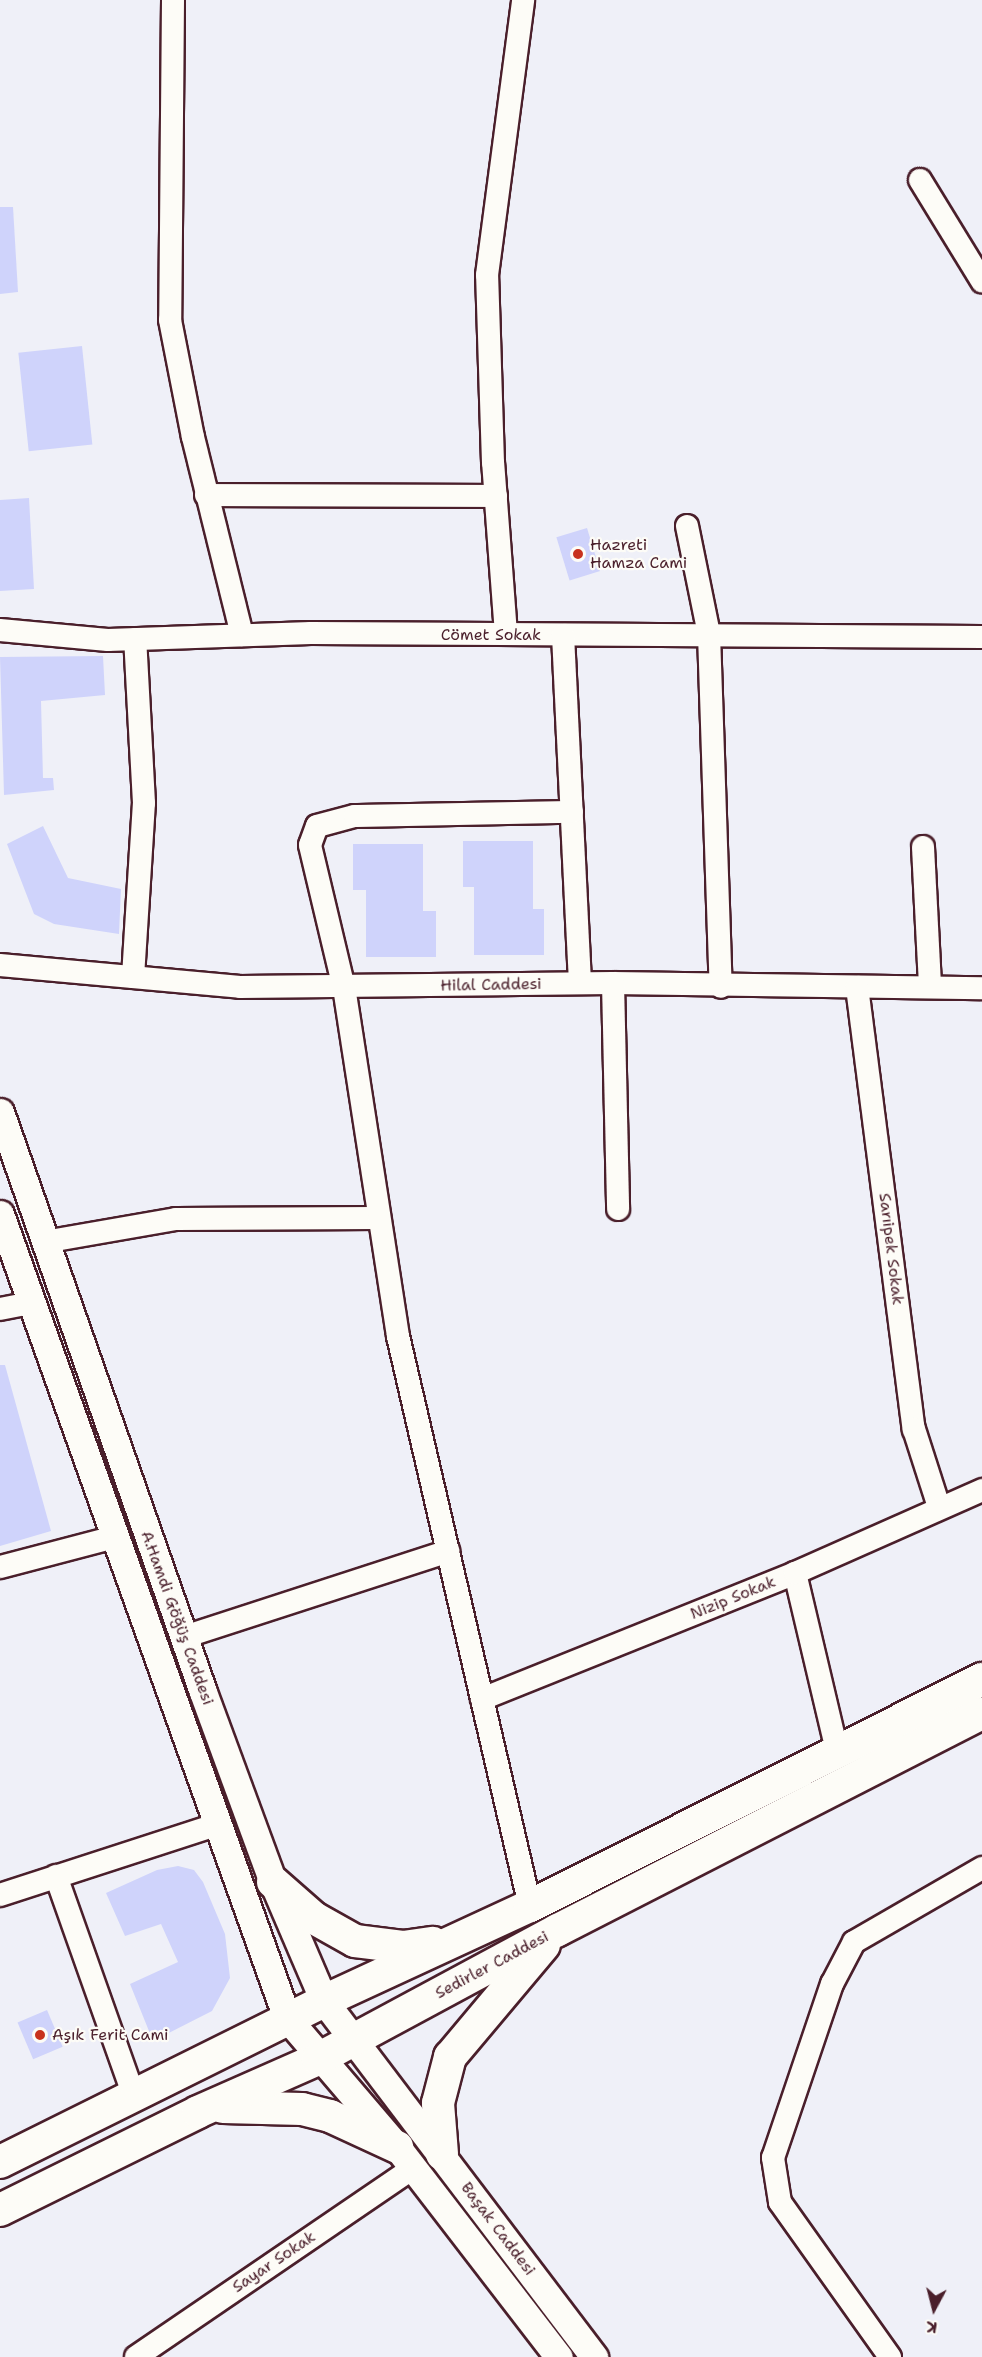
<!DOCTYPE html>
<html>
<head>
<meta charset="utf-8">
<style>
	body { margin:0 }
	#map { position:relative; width:982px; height:2357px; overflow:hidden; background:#eff0f8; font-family:"Shantell Sans",sans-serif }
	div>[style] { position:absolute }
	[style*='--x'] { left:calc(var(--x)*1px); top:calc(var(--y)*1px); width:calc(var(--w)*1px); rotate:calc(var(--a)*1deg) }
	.building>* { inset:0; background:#cfd3fb; transform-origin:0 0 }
	.roads { filter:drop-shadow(2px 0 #4a1f2b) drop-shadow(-2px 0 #4a1f2b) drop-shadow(0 2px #4a1f2b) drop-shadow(0 -2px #4a1f2b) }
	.minor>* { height:22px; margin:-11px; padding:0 11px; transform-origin:11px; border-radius:11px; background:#fdfcf7 }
	.tertiary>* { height:27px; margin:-13.5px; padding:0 13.5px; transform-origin:13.5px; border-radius:13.5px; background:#fdfcf7 }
	.secondary>* { height:32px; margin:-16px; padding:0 16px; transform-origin:16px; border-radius:16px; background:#fdfcf7 }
	.dots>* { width:16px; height:16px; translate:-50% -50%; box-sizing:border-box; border:3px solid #fdfcf7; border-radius:50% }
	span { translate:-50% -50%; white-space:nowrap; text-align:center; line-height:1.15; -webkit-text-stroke:4.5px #fdfcf7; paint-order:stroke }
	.poi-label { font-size:16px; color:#4a1f2b }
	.left { translate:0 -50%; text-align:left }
	.street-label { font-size:16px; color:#4a1f2b }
	.north { position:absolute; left:904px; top:2279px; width:60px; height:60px; -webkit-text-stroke:4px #fdfcf7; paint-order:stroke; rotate:187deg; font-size:16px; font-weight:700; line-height:24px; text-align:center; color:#4a1f2b }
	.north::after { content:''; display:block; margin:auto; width:21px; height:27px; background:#4a1f2b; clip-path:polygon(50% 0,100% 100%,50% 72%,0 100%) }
</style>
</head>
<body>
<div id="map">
	<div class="building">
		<i style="clip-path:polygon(0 207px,13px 207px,18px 292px,0 294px)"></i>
		<i style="left:82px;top:346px;width:99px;height:64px;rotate:84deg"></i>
		<i style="clip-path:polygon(29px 498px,34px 589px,0 591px,0 500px)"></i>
		<i style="left:587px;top:528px;width:45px;height:32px;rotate:73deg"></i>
		<i style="clip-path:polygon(103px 656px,105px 695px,41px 701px,43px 778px,53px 778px,54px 790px,4px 795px,0 657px)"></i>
		<i style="clip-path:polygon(43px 826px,68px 878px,121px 889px,119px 934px,54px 924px,34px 914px,7px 844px)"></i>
		<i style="clip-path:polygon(463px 841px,533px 841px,533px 909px,544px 909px,544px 955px,474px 955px,474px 887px,463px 887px)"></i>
		<i style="clip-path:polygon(353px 844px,423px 844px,423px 911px,436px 911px,436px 957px,366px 957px,366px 890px,353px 890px)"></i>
		<i style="clip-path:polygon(0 1365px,5px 1365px,51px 1531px,0 1546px)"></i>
		<i style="clip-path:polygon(178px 1866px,194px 1870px,203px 1882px,225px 1934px,230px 1978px,212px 2011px,153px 2041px,130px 1984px,178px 1962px,161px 1924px,125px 1936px,106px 1893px,157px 1870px)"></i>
		<i style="left:47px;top:2010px;width:40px;height:32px;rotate:67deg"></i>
	</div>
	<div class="roads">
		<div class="minor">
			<i style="--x:173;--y:0;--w:320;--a:90.5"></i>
			<i style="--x:170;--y:320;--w:119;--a:78.9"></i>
			<i style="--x:193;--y:437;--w:204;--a:76.1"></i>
			<i style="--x:920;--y:180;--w:119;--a:58.5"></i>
			<i style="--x:206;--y:495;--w:290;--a:0.2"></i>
			<i style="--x:687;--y:526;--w:110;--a:78.5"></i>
			<i style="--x:709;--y:634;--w:353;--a:88.1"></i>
			<i style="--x:0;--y:630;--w:108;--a:5.3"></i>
			<i style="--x:108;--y:640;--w:203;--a:-2"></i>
			<i style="--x:311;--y:633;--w:671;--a:0.34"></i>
			<i style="--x:506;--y:634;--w:171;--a:-94.3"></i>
			<i style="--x:493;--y:463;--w:188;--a:-91.8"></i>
			<i style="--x:487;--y:275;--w:277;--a:-82.5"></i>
			<i style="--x:563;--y:635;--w:348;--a:87.2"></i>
			<i style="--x:923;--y:847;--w:140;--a:87.1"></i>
			<i style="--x:0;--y:965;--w:241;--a:5.2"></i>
			<i style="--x:240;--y:987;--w:373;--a:-0.6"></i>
			<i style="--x:613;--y:983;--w:369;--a:0.8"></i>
			<i style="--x:133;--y:977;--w:174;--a:-86.4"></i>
			<i style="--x:144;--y:803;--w:164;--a:-93.1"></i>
			<i style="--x:613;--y:983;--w:226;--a:88.7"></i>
			<i style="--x:857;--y:987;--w:446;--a:82.7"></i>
			<i style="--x:914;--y:1429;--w:82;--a:72.2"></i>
			<i style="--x:44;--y:1242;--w:134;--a:-9.9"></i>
			<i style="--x:176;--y:1219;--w:200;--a:-0.3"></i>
			<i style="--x:0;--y:1309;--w:32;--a:-11"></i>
			<i style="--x:0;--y:1567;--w:118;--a:-14.7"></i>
			<i style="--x:795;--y:1573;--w:183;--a:76.7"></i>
			<i style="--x:184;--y:1637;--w:278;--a:-18"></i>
			<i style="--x:482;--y:1699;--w:337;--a:-21.9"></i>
			<i style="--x:795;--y:1573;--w:205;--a:-23.9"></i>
			<i style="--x:56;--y:1876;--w:231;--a:70.5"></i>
			<i style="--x:0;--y:1895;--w:227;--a:-18"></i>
			<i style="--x:530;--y:1906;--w:585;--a:-103.04"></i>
			<i style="--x:398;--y:1336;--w:352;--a:-98.8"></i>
			<i style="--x:344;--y:988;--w:147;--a:-103.4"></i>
			<i style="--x:310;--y:845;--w:20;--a:-70"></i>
			<i style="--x:317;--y:826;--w:39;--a:-15"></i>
			<i style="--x:355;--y:816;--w:217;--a:-1.1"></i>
			<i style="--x:136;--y:2357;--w:335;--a:-34.3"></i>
			<i style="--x:890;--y:2357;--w:190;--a:-125.4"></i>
			<i style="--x:780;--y:2202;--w:45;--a:-99"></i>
			<i style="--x:773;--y:2158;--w:184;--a:-71.3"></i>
			<i style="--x:832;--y:1984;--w:47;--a:-62.4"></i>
			<i style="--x:854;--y:1942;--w:148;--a:-30"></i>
		</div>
		<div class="tertiary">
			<i style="--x:0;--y:1112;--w:614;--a:70.71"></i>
			<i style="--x:203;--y:1692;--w:202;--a:69.8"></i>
			<i style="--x:273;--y:1882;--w:129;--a:66.8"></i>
			<i style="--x:324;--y:2001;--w:447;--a:52.8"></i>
			<i style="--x:0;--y:1214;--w:854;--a:70.36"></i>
			<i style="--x:287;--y:2018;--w:170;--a:49.5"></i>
			<i style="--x:397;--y:2147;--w:265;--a:52.4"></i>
		</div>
		<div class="secondary">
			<i style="--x:273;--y:1882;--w:55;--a:41.3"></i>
			<i style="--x:314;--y:1918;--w:47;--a:29.3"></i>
			<i style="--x:355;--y:1941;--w:48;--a:7.1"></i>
			<i style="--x:403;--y:1947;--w:30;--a:-8"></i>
			<i style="--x:223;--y:2107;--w:79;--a:1.5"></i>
			<i style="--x:302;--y:2109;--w:29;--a:14"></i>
			<i style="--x:330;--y:2116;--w:74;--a:24.8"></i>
			<i style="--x:442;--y:2154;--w:51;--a:-94.5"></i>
			<i style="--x:438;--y:2103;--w:48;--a:-75.4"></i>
			<i style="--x:450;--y:2057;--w:146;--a:-50"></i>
			<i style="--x:0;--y:2162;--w:362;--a:-26.4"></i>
			<i style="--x:324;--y:2001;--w:227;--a:-24.8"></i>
			<i style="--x:530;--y:1906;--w:506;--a:-26.67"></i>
			<i style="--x:0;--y:2210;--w:221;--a:-26.3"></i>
			<i style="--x:198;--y:2112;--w:131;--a:-23.8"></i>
			<i style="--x:318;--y:2059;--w:272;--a:-28.3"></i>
			<i style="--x:558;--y:1930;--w:476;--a:-27.1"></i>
		</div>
	</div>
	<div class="dots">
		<i style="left:578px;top:554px;background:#c8321e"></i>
		<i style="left:40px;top:2035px;background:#c8321e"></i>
	</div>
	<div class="poi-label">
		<span class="left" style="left:590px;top:554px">Hazreti<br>Hamza Cami</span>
		<span class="left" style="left:52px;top:2035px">Aşık Ferit Cami</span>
	</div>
	<div class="street-label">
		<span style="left:491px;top:635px">Cömet Sokak</span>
		<span style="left:491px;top:985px;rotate:-1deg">Hilal Caddesi</span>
		<span style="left:891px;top:1249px;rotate:83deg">Sarıipek Sokak</span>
		<span style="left:733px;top:1598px;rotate:-22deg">Nizip Sokak</span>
		<span style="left:177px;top:1618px;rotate:70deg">A.Hamdi Göğüş Caddesi</span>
		<span style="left:492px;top:1965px;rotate:-28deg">Sedirler Caddesi</span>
		<span style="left:498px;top:2229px;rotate:53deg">Başak Caddesi</span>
		<span style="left:274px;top:2262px;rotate:-34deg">Sayar Sokak</span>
	</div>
	<div class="north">K</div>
</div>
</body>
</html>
